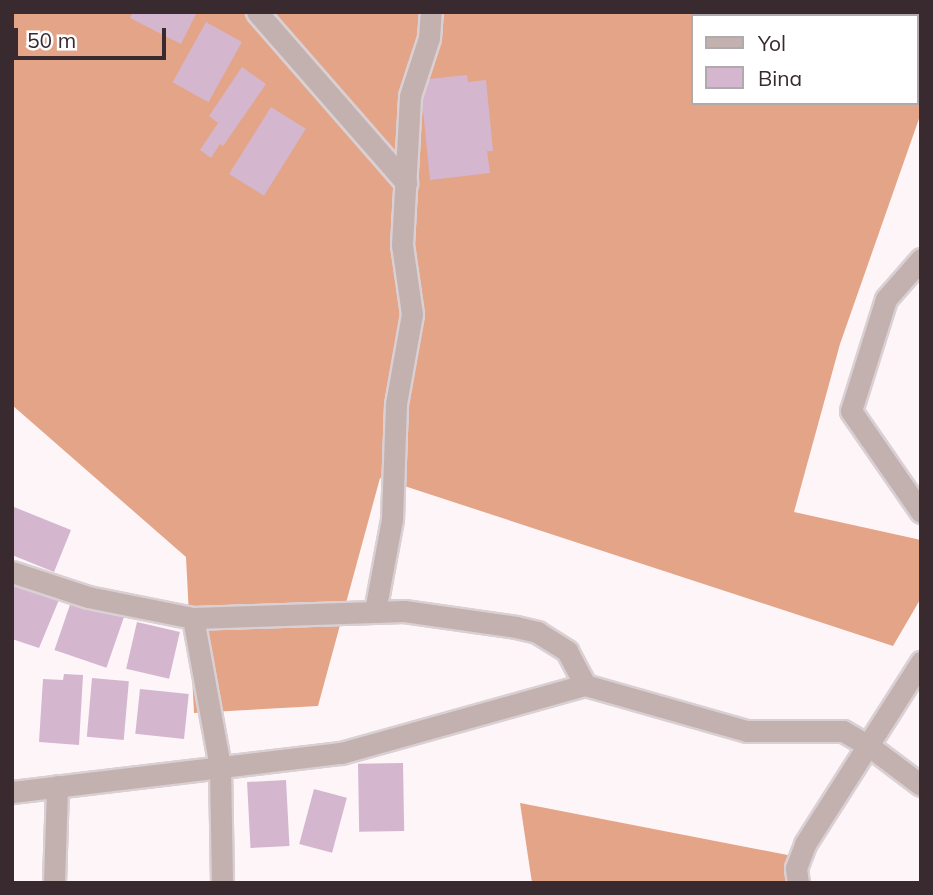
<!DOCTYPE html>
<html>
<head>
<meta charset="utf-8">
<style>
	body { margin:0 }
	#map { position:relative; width:933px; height:895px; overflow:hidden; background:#fdf5f8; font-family:Mulish,sans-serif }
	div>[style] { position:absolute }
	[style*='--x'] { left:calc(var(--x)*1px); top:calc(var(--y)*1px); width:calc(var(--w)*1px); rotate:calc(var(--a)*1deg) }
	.forest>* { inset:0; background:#e3a487 }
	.building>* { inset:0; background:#d4b7cf; transform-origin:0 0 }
	.roads { filter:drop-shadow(2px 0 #dad0d4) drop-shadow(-2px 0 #dad0d4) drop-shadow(0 2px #dad0d4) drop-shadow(0 -2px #dad0d4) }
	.minor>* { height:21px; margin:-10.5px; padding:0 10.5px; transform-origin:10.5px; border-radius:10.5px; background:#c3b1b0 }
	span { translate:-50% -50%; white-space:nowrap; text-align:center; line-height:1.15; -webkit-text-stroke:5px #fff; paint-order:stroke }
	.frame { position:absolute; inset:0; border:14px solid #392a2f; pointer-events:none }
	.legend { position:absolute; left:691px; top:14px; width:228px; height:91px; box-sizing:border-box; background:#fff; border:2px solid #b0aaac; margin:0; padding:9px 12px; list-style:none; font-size:21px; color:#392a2f }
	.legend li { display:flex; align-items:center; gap:14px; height:35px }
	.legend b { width:35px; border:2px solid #b0aaac }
	.scale { position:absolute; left:14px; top:28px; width:152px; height:32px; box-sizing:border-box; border:4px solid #392a2f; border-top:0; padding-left:9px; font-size:21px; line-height:24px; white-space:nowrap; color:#392a2f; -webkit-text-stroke:5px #fff; paint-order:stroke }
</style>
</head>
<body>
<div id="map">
	<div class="forest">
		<i style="clip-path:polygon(evenodd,12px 12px,921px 12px,921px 113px,840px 344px,794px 512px,921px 540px,921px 598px,893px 646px,380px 478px,318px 706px,194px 713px,186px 557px,12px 405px,12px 12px,693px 16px,917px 16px,917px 103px,693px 103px,693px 16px)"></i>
		<i style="clip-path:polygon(520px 803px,803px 858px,809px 883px,532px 883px)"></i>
	</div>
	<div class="building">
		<i style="clip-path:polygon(133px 12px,197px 12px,181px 44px,130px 18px)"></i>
		<i style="left:206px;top:22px;width:41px;height:69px;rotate:29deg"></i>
		<i style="clip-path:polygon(242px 67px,266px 84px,223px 146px,220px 144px,211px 158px,200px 150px,218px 123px,209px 116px)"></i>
		<i style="clip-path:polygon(467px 75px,468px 82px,486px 80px,493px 151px,487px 151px,490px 173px,430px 180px,420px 80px)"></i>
		<i style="left:271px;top:107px;width:41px;height:79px;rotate:32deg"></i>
		<i style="clip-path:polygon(14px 507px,71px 530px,54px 572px,12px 555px)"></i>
		<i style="clip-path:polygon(12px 578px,61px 595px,39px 648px,12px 639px)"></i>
		<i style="left:73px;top:596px;width:55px;height:57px;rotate:19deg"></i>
		<i style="left:137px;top:622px;width:44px;height:48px;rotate:13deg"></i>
		<i style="clip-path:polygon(64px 674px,83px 675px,79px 745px,39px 742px,43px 679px,63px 680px)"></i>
		<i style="left:92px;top:678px;width:37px;height:59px;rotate:5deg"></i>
		<i style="left:140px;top:689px;width:49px;height:45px;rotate:6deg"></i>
		<i style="left:403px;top:763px;width:68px;height:45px;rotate:89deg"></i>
		<i style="left:286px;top:780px;width:66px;height:39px;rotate:87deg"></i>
		<i style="left:314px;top:789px;width:34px;height:57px;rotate:15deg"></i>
	</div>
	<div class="roads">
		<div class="minor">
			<i style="--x:257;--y:12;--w:227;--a:48.9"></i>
			<i style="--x:921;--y:259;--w:53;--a:131.2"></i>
			<i style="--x:886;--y:299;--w:117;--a:107.4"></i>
			<i style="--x:851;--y:411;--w:123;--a:55.3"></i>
			<i style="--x:12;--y:572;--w:80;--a:18.2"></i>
			<i style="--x:88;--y:597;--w:107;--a:11.3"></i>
			<i style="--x:193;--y:618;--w:211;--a:-1.9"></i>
			<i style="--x:404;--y:611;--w:113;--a:8.1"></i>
			<i style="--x:516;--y:627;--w:22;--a:13"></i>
			<i style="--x:537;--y:632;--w:36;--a:32"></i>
			<i style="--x:567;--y:651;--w:38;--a:62"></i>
			<i style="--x:585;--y:685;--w:168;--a:15.9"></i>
			<i style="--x:747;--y:731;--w:96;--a:0"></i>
			<i style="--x:843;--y:731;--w:30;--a:30"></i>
			<i style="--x:869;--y:746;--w:65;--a:36.9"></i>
			<i style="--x:375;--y:611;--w:94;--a:-79.5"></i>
			<i style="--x:392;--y:519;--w:115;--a:-88"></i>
			<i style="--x:396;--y:404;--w:91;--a:-79.9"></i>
			<i style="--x:412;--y:314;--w:70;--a:-98.2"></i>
			<i style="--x:402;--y:245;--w:149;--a:-86.9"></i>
			<i style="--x:410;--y:96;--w:61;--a:-71.9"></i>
			<i style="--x:429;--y:38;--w:26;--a:-86"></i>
			<i style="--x:193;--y:618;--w:151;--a:79.7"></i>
			<i style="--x:220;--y:767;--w:116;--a:89"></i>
			<i style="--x:12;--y:792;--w:331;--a:-6.8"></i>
			<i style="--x:341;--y:753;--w:253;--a:-15.6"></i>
			<i style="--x:54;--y:883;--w:97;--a:-88.2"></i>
			<i style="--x:798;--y:883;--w:15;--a:-98"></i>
			<i style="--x:796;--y:868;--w:26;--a:-69"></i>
			<i style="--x:805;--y:844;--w:216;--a:-57.5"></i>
		</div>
	</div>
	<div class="frame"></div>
	<ul class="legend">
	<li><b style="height:9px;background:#c3b1b0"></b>Yol</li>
	<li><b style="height:19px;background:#d4b7cf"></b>Bina</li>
	</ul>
	<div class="scale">50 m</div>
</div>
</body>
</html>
